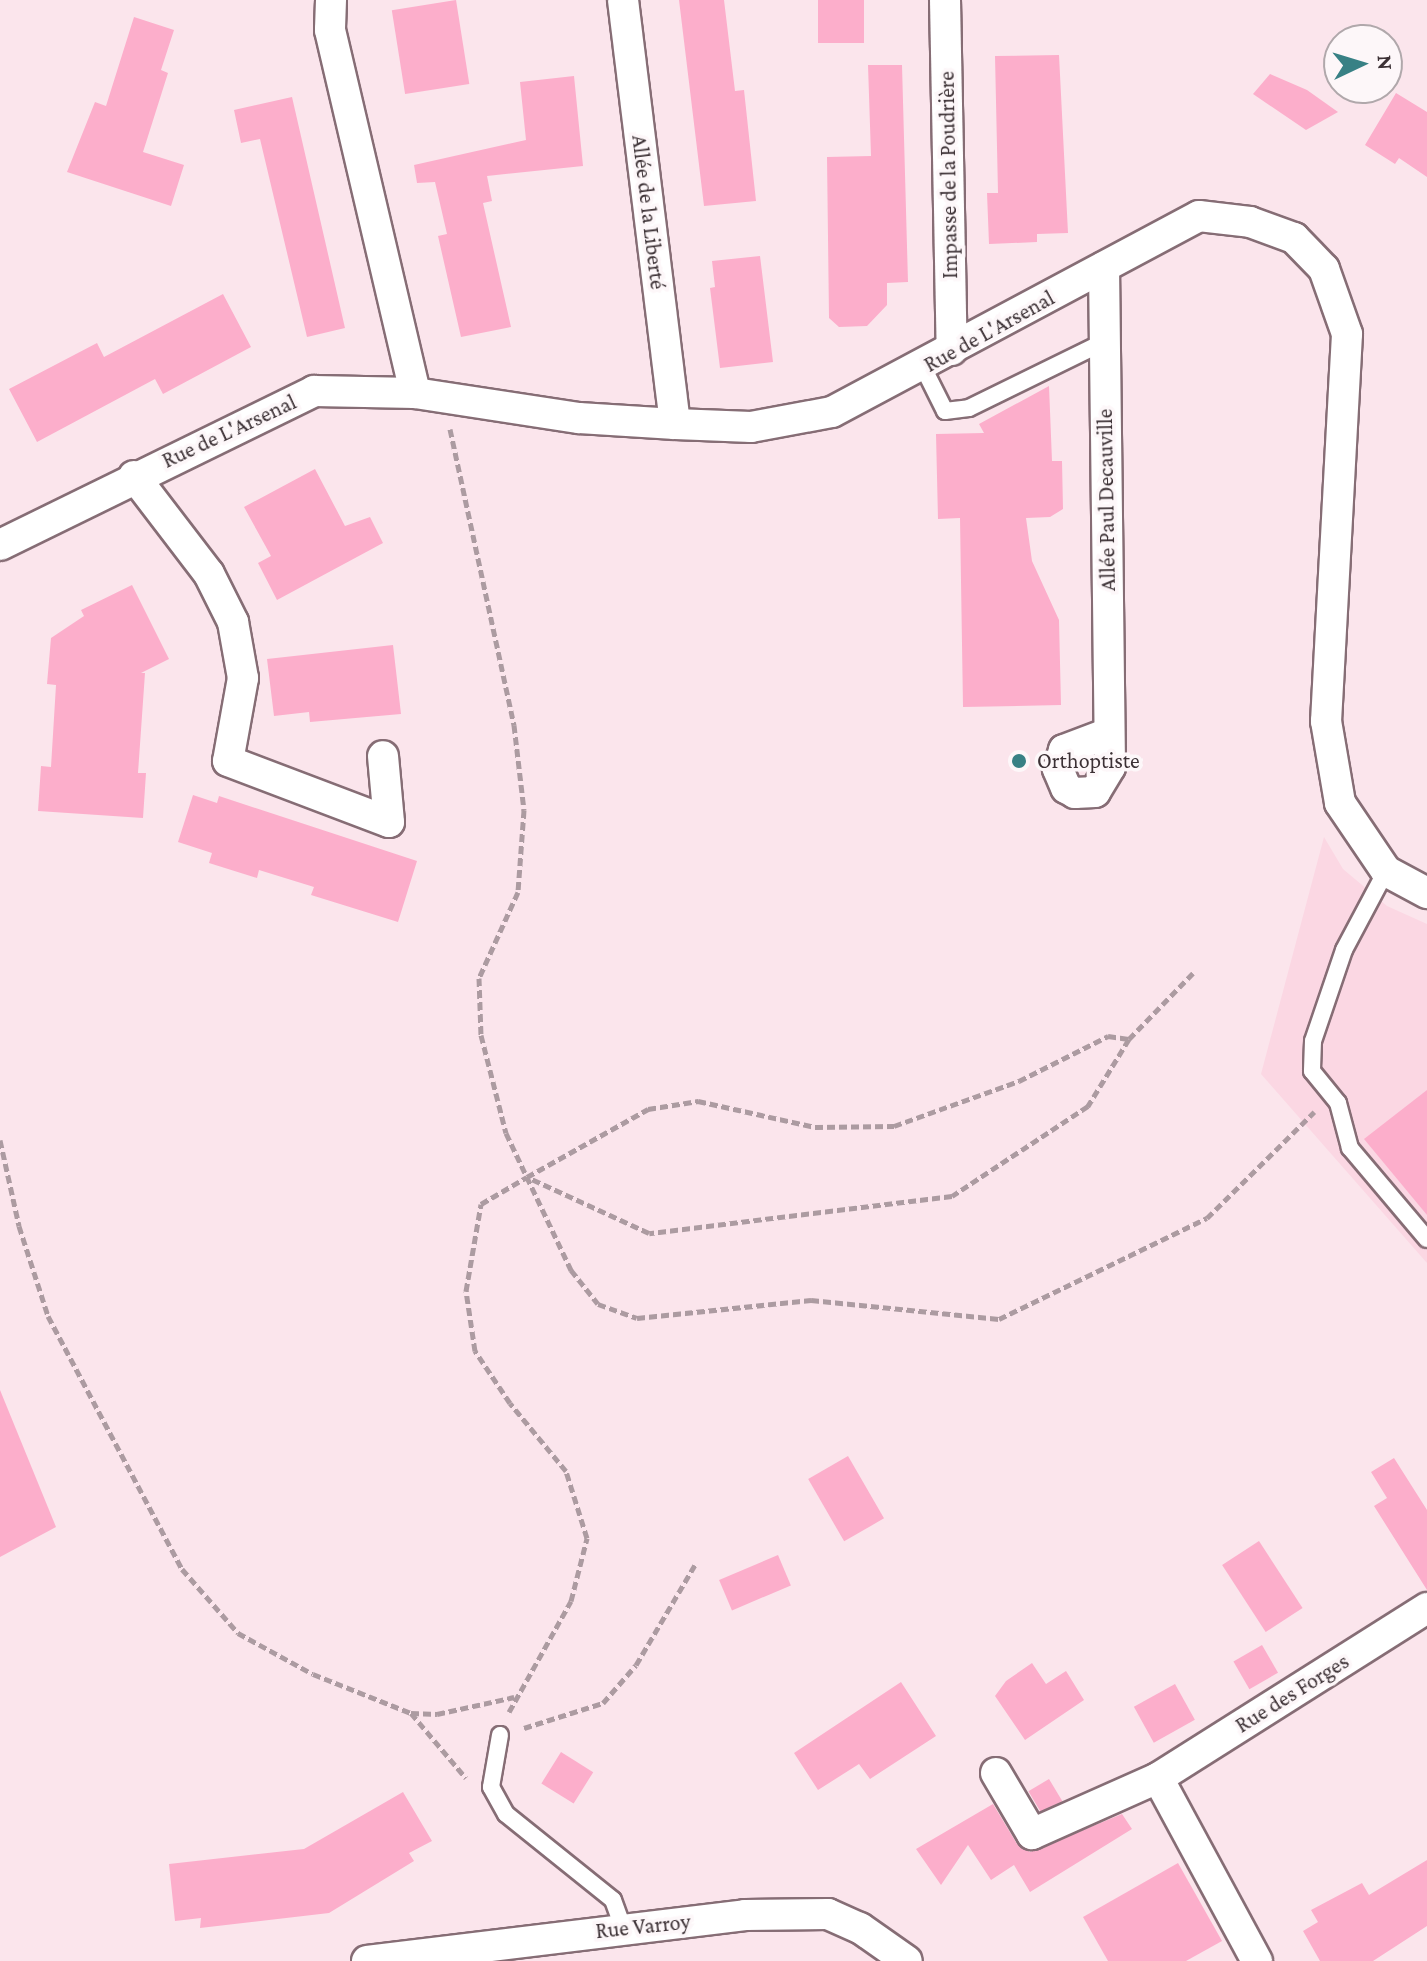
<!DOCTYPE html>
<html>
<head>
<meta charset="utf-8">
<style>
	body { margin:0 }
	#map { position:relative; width:1427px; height:1961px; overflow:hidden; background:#fbe5ec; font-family:"Crimson Pro",serif }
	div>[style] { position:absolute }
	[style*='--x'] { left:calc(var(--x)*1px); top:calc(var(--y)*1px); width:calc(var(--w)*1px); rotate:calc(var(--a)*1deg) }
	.built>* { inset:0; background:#fbd7e3 }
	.building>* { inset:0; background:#fcaecb; transform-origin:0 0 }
	.path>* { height:5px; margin-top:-2.5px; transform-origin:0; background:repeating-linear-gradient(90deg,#ac9ba1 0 8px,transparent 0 12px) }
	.roads { filter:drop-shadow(2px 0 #866d75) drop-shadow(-2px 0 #866d75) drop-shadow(0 2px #866d75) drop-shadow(0 -2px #866d75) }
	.lane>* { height:16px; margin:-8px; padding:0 8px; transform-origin:8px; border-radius:8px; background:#fff }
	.street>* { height:30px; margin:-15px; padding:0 15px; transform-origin:15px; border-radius:15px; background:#fff }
	.dots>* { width:22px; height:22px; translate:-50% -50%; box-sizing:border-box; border:4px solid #fdf7f9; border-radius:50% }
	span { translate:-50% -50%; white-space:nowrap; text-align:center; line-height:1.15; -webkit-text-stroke:7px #fdf7f9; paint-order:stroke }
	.street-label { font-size:22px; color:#3c3135 }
	.poi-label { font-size:22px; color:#3c3135 }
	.left { translate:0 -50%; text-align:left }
	.north { position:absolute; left:1323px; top:24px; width:80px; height:80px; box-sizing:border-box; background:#fdf7f9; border:2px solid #b0a8ab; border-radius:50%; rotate:86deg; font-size:22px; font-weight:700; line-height:32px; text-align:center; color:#3c3135 }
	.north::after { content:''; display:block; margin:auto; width:28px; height:36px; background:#388185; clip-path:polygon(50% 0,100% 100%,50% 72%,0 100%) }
</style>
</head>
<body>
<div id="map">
	<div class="built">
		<i style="clip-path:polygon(1324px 837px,1343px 869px,1387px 906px,1427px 924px,1427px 1263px,1261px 1074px)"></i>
	</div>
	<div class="building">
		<i style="left:456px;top:0;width:85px;height:65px;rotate:81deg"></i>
		<i style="clip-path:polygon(679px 0,724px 0,735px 91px,744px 90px,756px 201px,704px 206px)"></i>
		<i style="left:818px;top:0;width:46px;height:43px"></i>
		<i style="clip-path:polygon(134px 17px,174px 30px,161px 70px,168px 73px,143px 152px,184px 165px,171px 206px,67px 172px,95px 102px,106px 106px)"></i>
		<i style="clip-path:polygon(1059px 55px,1068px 233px,1037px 234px,1037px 242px,989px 244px,987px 193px,998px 193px,995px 56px)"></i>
		<i style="clip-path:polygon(868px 65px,902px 65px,908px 282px,887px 283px,887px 305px,867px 326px,839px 327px,829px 318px,827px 157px,871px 156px)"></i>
		<i style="clip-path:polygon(1270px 74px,1307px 90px,1338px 112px,1306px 130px,1253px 94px)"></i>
		<i style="clip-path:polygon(574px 76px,583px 166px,487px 176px,492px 201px,483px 203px,511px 327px,461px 337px,438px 236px,447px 234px,435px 182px,417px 183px,414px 165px,526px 140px,520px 82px)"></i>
		<i style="clip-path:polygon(1396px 93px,1427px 112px,1427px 177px,1399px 158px,1395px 164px,1365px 145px)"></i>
		<i style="clip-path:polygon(292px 97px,345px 328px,307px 337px,260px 139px,241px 143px,234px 110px)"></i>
		<i style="clip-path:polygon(760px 256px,773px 362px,720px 368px,710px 288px,715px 287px,712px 261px)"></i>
		<i style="clip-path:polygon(223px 294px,251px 347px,163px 394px,155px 379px,37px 442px,9px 389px,97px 343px,104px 357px)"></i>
		<i style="clip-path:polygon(1049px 386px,1052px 461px,1062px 461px,1063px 509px,1050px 517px,1026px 518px,1032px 561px,1059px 620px,1061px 705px,963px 707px,960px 518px,938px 519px,936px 434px,984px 433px,979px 424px)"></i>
		<i style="clip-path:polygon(315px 469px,345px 526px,370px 517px,383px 543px,277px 600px,258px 563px,271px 556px,244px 507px)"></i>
		<i style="clip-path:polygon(132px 585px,169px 659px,141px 673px,145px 673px,138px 773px,146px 773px,143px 818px,38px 811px,41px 766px,51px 767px,56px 685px,47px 684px,51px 638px,84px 616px,81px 610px)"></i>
		<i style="clip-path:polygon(393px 645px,401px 714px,310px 722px,309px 712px,274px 716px,267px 659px)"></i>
		<i style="clip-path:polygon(193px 795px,217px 803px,219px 796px,417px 861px,398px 922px,311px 895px,314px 887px,259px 870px,257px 878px,209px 863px,212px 853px,178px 842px)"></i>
		<i style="clip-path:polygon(1427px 1090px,1427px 1215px,1364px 1139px)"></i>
		<i style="clip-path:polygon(0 1390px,56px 1527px,0 1557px)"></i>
		<i style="left:848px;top:1456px;width:72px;height:46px;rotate:60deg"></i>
		<i style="clip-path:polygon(1394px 1458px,1427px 1510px,1427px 1590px,1374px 1506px,1387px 1498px,1371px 1472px)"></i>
		<i style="left:1259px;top:1541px;width:80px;height:44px;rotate:57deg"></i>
		<i style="left:778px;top:1555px;width:33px;height:64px;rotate:67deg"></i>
		<i style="left:1262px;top:1645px;width:32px;height:33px;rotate:60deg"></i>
		<i style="clip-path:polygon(1032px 1663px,1046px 1684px,1066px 1671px,1084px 1700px,1025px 1740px,995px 1696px,1006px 1681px)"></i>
		<i style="clip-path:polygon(901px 1682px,936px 1736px,870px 1779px,859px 1764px,818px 1790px,794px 1753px)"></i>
		<i style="left:1175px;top:1684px;width:41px;height:47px;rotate:61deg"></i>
		<i style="left:561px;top:1752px;width:38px;height:37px;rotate:32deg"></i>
		<i style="left:1049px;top:1779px;width:26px;height:24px;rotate:59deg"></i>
		<i style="clip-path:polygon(403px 1792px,432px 1841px,409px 1853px,414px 1861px,329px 1913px,200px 1928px,201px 1918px,175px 1921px,169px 1864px,304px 1849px)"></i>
		<i style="clip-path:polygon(993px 1804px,1017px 1844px,1030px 1852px,1122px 1814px,1132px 1829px,1030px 1892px,1014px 1865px,991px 1880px,968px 1845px,941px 1885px,916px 1849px)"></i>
		<i style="clip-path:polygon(1427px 1860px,1427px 1926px,1373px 1961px,1320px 1961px,1303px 1931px,1318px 1922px,1311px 1910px,1362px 1883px,1369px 1895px)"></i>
		<i style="clip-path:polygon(1178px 1863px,1222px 1941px,1186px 1961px,1108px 1961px,1083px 1917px)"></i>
	</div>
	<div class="path">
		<i style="--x:450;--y:429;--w:303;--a:77.8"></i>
		<i style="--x:514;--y:725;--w:86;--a:83.3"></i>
		<i style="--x:524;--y:810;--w:82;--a:94.2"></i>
		<i style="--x:518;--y:892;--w:94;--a:114.4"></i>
		<i style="--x:479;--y:978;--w:57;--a:88"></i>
		<i style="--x:481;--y:1035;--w:101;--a:75.7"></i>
		<i style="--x:506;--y:1133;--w:152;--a:64.6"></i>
		<i style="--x:571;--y:1270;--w:43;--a:51.5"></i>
		<i style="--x:598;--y:1304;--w:41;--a:19.7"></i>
		<i style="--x:637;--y:1318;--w:175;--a:-5.9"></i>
		<i style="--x:811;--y:1300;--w:189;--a:5.8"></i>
		<i style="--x:999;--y:1319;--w:231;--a:-25.9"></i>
		<i style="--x:1207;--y:1218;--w:151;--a:-44.7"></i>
		<i style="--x:1129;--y:1039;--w:92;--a:-45.9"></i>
		<i style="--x:0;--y:1140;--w:88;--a:77.5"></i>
		<i style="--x:19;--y:1226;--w:95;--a:72.1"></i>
		<i style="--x:48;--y:1316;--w:286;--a:62.1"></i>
		<i style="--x:182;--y:1569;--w:85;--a:48.8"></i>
		<i style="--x:238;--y:1633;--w:85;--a:28.7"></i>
		<i style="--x:313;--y:1674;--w:105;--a:21.7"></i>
		<i style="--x:411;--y:1713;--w:85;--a:49.8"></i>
		<i style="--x:509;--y:1712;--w:127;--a:-60.8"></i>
		<i style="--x:571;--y:1601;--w:65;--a:-75.7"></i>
		<i style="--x:587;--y:1538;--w:70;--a:-107.4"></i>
		<i style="--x:566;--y:1471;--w:88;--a:-129.5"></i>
		<i style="--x:510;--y:1403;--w:63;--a:-123.9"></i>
		<i style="--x:475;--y:1351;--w:61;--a:-98.5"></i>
		<i style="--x:466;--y:1291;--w:88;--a:-80.2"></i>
		<i style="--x:481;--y:1204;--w:53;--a:-30.4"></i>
		<i style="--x:527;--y:1177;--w:139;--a:-29.3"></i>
		<i style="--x:648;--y:1109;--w:51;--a:-9.1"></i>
		<i style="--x:698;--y:1101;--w:120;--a:12.5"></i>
		<i style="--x:815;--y:1127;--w:79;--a:-0.7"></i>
		<i style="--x:894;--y:1126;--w:133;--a:-19.8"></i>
		<i style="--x:1019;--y:1081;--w:100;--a:-26.8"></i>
		<i style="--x:1108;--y:1036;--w:21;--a:8"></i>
		<i style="--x:1129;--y:1039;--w:79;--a:121.5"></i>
		<i style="--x:1088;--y:1106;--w:163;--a:146.5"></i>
		<i style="--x:952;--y:1196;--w:305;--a:173"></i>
		<i style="--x:649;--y:1233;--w:134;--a:-155.3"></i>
		<i style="--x:411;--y:1713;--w:26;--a:2"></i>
		<i style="--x:437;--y:1714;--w:79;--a:-12.4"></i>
		<i style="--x:524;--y:1728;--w:83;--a:-17.6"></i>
		<i style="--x:603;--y:1703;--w:50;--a:-49"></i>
		<i style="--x:636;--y:1665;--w:116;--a:-59.5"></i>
	</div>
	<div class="roads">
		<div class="lane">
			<i style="--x:923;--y:367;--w:49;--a:63.4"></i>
			<i style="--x:945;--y:411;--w:24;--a:-7"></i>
			<i style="--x:969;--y:408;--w:150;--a:-26.1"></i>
			<i style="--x:1386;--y:871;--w:89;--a:118"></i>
			<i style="--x:1344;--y:950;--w:96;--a:108.8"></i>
			<i style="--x:1313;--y:1041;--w:30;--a:92"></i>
			<i style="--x:1312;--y:1071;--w:41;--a:50.9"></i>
			<i style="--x:1338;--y:1103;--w:47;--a:75.1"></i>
			<i style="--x:1350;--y:1148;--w:119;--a:49.8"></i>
			<i style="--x:500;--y:1735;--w:53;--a:99.8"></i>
			<i style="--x:491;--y:1787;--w:31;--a:61"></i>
			<i style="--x:506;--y:1814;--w:137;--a:38.8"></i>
			<i style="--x:613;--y:1900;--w:30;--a:70"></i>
		</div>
		<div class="street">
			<i style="--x:331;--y:0;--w:30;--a:92"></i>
			<i style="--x:330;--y:30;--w:373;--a:76.8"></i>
			<i style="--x:623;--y:0;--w:427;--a:83"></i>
			<i style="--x:945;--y:0;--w:350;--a:88.9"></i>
			<i style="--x:1104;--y:267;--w:500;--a:89.31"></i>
			<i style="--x:1110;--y:767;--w:29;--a:121"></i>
			<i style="--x:1095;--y:792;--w:20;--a:177"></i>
			<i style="--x:1075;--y:793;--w:10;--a:-151"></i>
			<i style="--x:1066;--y:788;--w:21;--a:-113"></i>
			<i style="--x:1058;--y:769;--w:20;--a:-72"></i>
			<i style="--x:1064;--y:750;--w:48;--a:-20.7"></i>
			<i style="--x:134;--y:476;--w:123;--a:52.6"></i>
			<i style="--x:209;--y:574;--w:54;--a:63.4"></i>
			<i style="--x:233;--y:622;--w:57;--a:79.9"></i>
			<i style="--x:243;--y:678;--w:84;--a:100.2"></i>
			<i style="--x:228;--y:761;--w:172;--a:20.8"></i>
			<i style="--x:389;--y:822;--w:66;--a:-95.2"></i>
			<i style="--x:0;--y:545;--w:350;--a:-26.1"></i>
			<i style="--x:314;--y:391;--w:101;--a:1.1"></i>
			<i style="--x:415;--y:393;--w:166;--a:8.7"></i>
			<i style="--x:579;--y:418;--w:96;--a:3.6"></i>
			<i style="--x:675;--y:424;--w:76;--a:2.3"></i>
			<i style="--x:751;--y:427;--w:82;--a:-10.5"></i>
			<i style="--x:832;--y:412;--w:416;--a:-28.1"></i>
			<i style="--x:1199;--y:216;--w:51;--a:6.7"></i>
			<i style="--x:1250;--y:222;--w:47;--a:20"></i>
			<i style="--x:1294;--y:238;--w:43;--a:45.9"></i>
			<i style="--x:1324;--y:269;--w:69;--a:70.5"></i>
			<i style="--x:1347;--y:334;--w:388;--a:93.1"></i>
			<i style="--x:1326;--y:721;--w:83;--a:80.3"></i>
			<i style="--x:1340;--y:803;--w:82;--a:55.9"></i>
			<i style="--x:1386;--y:871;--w:47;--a:28.2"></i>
			<i style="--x:996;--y:1773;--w:71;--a:59.5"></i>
			<i style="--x:1032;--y:1834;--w:138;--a:-24"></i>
			<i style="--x:1158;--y:1778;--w:318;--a:-32.3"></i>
			<i style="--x:1158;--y:1778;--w:208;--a:61.6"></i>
			<i style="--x:367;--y:1961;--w:381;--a:-6.9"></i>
			<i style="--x:745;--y:1915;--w:83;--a:-0.7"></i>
			<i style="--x:828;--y:1914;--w:35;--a:24"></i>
			<i style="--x:860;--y:1928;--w:57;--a:35.1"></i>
		</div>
	</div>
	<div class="dots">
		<i style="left:1019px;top:761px;background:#388185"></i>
	</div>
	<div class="street-label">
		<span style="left:948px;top:175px;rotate:-91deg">Impasse de la Poudrière</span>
		<span style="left:649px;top:212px;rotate:83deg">Allée de la Liberté</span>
		<span style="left:989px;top:331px;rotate:-29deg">Rue de L'Arsenal</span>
		<span style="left:229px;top:431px;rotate:-25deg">Rue de L'Arsenal</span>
		<span style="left:1106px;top:500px;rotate:-91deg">Allée Paul Decauville</span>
		<span style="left:1292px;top:1693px;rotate:-32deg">Rue des Forges</span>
		<span style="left:643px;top:1926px;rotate:-6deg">Rue Varroy</span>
	</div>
	<div class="poi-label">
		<span class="left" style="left:1037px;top:761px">Orthoptiste</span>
	</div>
	<div class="north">N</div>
</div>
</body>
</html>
